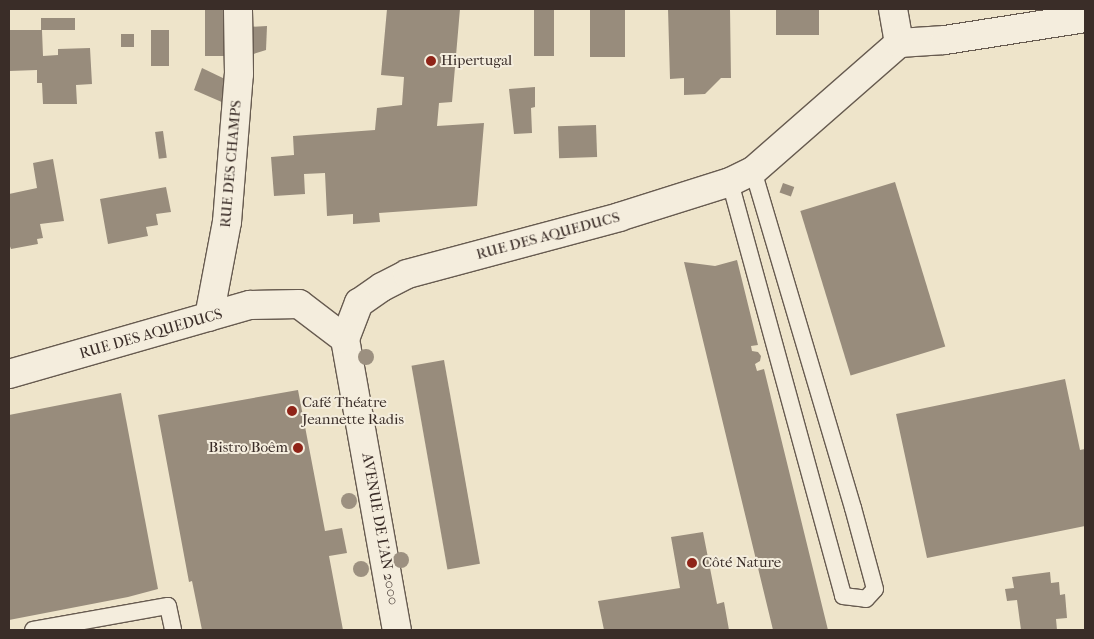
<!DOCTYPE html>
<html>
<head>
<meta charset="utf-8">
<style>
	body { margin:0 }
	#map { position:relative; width:1094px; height:639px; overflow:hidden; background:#eee4ca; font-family:"IM FELL French Canon",serif }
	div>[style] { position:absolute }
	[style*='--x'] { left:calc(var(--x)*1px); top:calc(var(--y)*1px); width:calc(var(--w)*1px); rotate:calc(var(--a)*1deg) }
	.building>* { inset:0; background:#988c7c; transform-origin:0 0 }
	.roads { filter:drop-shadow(1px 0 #675b50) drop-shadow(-1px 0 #675b50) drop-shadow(0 1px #675b50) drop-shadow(0 -1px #675b50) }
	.service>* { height:16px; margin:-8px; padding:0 8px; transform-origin:8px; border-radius:8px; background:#f4eddd }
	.minor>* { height:28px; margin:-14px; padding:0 14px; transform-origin:14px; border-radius:14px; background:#f4eddd }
	.trees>* { width:16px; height:16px; margin:-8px; border-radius:50%; background:#9c9080 }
	.dots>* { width:14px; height:14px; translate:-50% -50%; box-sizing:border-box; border:2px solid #f4eddd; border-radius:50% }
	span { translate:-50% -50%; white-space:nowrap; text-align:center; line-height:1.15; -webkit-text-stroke:4px #f4eddd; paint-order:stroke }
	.poi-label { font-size:15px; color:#3a2d28 }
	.left { translate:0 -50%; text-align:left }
	.right { translate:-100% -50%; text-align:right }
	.street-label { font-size:15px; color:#3a2d28 }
	.frame { position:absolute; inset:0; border:10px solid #3a2d28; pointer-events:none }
</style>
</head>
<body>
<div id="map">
	<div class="building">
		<i style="left:205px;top:9px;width:25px;height:47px"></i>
		<i style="clip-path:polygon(387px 9px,460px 9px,452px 102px,439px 103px,437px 126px,484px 123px,477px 206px,379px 213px,380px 222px,353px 224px,353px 214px,327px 216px,325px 173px,304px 174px,305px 194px,274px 196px,271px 157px,294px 155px,293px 136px,375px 130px,377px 108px,402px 105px,404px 77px,381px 75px)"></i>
		<i style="left:534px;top:9px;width:20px;height:47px"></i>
		<i style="left:590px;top:9px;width:35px;height:48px"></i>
		<i style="clip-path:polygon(668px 9px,730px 9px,731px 78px,721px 78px,705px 94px,684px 95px,684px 78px,670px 79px)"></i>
		<i style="left:776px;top:9px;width:43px;height:26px"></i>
		<i style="left:41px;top:18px;width:34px;height:12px"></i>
		<i style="clip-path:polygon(267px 26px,266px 50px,247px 56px,248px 27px)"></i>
		<i style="clip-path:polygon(9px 30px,42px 30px,43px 56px,58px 55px,58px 49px,90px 48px,92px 84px,76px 85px,77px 104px,43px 104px,42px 83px,37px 83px,37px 70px,9px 71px)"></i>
		<i style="left:151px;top:30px;width:18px;height:36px"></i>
		<i style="left:121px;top:34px;width:13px;height:13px"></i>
		<i style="clip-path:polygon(202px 68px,227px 80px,224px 103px,194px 90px)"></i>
		<i style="clip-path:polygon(535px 87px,535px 107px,531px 108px,532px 133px,514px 134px,509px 89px)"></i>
		<i style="left:596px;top:125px;width:32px;height:38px;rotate:88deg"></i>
		<i style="left:163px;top:131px;width:27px;height:8px;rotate:82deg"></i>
		<i style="clip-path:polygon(53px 159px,64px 221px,40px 224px,43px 238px,37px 239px,38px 244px,11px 249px,9px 244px,9px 194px,37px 188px,33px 163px)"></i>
		<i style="left:895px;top:182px;width:172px;height:99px;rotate:73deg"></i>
		<i style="left:783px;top:183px;width:12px;height:10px;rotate:20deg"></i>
		<i style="clip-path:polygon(166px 187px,171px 212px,156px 214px,158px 225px,146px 227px,148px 236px,108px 244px,100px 199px)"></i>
		<i style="clip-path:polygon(737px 260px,758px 345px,751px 346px,752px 351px,758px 352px,761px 356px,760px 361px,755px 364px,757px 371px,764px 369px,828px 630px,773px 630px,684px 262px,715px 266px)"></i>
		<i style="left:444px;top:360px;width:207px;height:33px;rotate:80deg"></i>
		<i style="clip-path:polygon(1065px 379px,1080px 450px,1085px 449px,1085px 526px,927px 558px,896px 414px)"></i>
		<i style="clip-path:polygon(298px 390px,325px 531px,342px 528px,347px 553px,329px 556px,343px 630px,202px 630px,192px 581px,189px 582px,158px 415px)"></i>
		<i style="clip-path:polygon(121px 393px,158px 589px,128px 597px,9px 620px,9px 415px)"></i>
		<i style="clip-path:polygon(703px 532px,717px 604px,724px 602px,729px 630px,604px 630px,598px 601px,680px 588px,671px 537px)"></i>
		<i style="clip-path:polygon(1050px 572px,1051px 583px,1059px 582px,1060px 595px,1065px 594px,1067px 618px,1056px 619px,1057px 630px,1021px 630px,1017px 600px,1007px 601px,1005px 589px,1014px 588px,1012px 577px)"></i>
	</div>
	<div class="roads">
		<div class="service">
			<i style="--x:730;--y:182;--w:429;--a:74.7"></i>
			<i style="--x:843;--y:596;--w:23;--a:7"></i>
			<i style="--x:866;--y:599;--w:13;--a:-48"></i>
			<i style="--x:875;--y:589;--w:84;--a:-105.2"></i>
			<i style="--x:853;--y:508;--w:352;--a:-106.5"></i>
			<i style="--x:33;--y:630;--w:137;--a:-10.1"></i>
			<i style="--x:168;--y:606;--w:25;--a:78"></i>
		</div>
		<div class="minor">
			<i style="--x:893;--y:9;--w:35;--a:80"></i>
			<i style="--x:209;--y:317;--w:97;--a:-79.3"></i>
			<i style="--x:227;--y:222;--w:148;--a:-85.4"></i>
			<i style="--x:239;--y:74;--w:65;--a:-90.9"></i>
			<i style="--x:345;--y:339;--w:39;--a:-69"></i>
			<i style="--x:359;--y:303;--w:28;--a:-35"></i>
			<i style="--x:382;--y:287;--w:28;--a:-27"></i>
			<i style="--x:407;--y:274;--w:220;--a:-15"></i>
			<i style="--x:619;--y:217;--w:116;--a:-17.5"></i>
			<i style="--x:730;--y:182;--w:25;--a:-26"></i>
			<i style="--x:753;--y:171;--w:194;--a:-41.2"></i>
			<i style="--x:899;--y:43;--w:46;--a:-3.7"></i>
			<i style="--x:945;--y:40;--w:142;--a:-8.9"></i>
			<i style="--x:345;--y:339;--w:296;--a:79.9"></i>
			<i style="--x:9;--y:374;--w:251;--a:-16"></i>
			<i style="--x:250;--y:305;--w:49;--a:-1.2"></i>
			<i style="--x:299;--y:304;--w:58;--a:37.3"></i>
		</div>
	</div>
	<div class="trees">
		<i style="left:366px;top:357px"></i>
		<i style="left:349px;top:501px"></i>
		<i style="left:401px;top:560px"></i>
		<i style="left:361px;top:569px"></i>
	</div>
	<div class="dots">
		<i style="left:431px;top:61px;background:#8f2418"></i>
		<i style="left:292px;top:411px;background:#8f2418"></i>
		<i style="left:298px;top:448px;background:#8f2418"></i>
		<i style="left:692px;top:563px;background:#8f2418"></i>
	</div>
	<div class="poi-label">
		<span class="left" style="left:441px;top:61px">Hipertugal</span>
		<span class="left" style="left:302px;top:411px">Café Théatre<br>Jeannette Radis</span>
		<span class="right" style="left:288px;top:448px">Bistro Boêm</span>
		<span class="left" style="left:702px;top:563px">Côté Nature</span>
	</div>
	<div class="street-label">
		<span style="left:231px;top:164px;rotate:-85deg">RUE DES CHAMPS</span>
		<span style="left:548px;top:236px;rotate:-15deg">RUE DES AQUEDUCS</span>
		<span style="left:151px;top:334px;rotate:-16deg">RUE DES AQUEDUCS</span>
		<span style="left:380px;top:529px;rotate:80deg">AVENUE DE L'AN 2000</span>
	</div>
	<div class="frame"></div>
</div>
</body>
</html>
